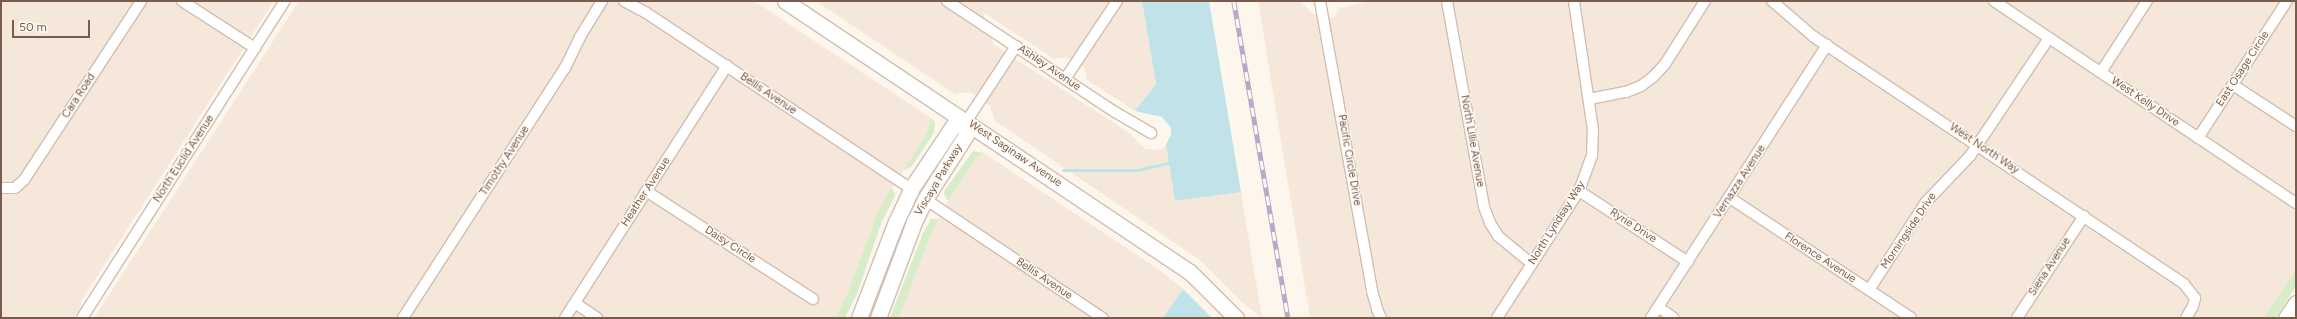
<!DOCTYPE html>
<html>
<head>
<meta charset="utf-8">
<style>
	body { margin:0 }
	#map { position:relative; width:2297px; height:319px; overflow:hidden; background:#fdf6ec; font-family:Figtree,sans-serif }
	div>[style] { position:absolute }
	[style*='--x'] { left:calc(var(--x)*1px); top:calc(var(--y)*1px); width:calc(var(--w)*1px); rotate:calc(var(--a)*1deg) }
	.residential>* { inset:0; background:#f5e8da }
	.green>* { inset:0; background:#d8ecc9 }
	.water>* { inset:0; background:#bfe3e8 }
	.stream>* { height:3px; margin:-1.5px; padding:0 1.5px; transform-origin:1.5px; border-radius:1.5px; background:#bfe3e8 }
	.roads { filter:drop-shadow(1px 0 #d1beb0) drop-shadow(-1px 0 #d1beb0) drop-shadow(0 1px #d1beb0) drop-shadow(0 -1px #d1beb0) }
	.street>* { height:10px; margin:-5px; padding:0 5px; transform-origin:5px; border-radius:5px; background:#fff }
	.secondary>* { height:15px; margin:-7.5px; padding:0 7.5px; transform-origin:7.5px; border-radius:7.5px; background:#fff }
	.rail>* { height:4.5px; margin-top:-2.25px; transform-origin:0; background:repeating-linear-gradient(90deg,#fffaf3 0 9px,#b9a8c9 0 18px); box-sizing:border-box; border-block:1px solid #b9a8c9 }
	span { translate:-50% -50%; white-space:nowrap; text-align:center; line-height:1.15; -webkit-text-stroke:3px #fffaf3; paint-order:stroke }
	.street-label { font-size:11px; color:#7a5c4d }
	.frame { position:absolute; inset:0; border:2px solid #7a5c4d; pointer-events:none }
	.scale { position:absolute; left:12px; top:20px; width:78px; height:18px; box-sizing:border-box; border:2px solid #7a5c4d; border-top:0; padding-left:5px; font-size:12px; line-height:14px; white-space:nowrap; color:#7a5c4d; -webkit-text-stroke:3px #fffaf3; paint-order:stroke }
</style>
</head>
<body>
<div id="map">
	<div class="residential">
		<i style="clip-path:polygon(1px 1px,274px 1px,81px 301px,81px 307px,74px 318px,1px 318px)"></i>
		<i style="clip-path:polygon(299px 1px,754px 1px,931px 118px,928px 131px,878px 211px,847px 295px,835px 318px,94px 318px)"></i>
		<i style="clip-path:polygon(816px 1px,1142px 1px,1156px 84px,1135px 111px,1087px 80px,1085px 68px,1067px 57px,1054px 59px,983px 12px,994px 45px,1128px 132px,1145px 149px,1160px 150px,1166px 145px,1175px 201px,1241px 192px,1262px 318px,1244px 304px,1200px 260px,995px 121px,990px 106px,970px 92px,955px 94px)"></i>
		<i style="clip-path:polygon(1258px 1px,1300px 1px,1312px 13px,1334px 18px,1340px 8px,1371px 1px,2296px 1px,2296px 269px,2264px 318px,1310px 318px)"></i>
		<i style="clip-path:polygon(984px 153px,1161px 271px,1183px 289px,1163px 318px,898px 318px,931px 234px,948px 201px,976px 158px)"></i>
	</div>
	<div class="green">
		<i style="clip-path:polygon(931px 118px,935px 122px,934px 133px,912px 166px,903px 171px,928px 131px)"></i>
		<i style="clip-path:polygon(973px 151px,984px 153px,976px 158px,948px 201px,944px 194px,945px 190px)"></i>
		<i style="clip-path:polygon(891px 188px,895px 194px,894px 198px,882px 221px,857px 294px,845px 318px,835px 318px,847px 295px,878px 211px)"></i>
		<i style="clip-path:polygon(931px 219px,939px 219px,931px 234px,902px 310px,898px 318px,890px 318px,923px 233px)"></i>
		<i style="clip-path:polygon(898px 227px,902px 229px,897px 256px,885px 290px,881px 288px,884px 269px)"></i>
		<i style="clip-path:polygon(2296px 269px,2296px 286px,2276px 318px,2264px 318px)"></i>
	</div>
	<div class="water">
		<i style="clip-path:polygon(1142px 1px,1209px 1px,1241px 192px,1175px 201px,1166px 145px,1171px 134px,1171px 128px,1162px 117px,1135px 111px,1156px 84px)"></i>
		<i style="clip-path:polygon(1183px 289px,1212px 318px,1163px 318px)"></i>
	</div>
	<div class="stream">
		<i style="--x:1063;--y:170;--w:74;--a:0"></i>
		<i style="--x:1137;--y:170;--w:37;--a:-13"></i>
	</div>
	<div class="roads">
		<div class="street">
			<i style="--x:182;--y:1;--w:87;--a:32.8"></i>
			<i style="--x:624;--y:1;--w:24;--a:28"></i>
			<i style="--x:645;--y:12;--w:320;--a:33.6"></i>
			<i style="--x:947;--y:1;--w:201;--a:33.5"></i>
			<i style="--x:1115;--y:112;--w:42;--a:30.3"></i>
			<i style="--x:1320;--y:1;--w:295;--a:79.8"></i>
			<i style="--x:1372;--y:291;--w:19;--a:74"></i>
			<i style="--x:1377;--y:309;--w:10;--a:66"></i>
			<i style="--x:1447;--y:1;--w:209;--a:79.8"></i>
			<i style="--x:1484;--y:207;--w:17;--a:69"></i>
			<i style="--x:1490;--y:223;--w:15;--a:58"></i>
			<i style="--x:1498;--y:236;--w:44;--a:39.5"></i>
			<i style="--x:1772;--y:1;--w:55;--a:40.6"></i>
			<i style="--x:1814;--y:37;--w:445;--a:33.7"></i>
			<i style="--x:2184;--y:284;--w:18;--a:52"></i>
			<i style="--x:2195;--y:298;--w:8;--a:104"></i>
			<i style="--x:2193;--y:306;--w:14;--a:120"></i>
			<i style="--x:1994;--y:1;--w:363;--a:33.8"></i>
			<i style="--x:2101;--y:72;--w:85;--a:-57.1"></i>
			<i style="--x:1065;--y:79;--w:94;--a:-56.3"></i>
			<i style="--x:2233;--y:85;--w:75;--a:33.1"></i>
			<i style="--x:1589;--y:99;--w:38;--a:-11"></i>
			<i style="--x:1626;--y:92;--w:16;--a:-22"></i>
			<i style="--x:1641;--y:86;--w:15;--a:-37"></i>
			<i style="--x:1653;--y:77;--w:18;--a:-47"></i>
			<i style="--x:1665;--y:64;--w:75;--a:-57.6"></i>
			<i style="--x:966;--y:122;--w:91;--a:-56.7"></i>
			<i style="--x:2198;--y:138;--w:163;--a:-57"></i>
			<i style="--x:1;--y:188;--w:14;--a:0"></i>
			<i style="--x:15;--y:188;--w:12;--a:-42"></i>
			<i style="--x:24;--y:180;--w:214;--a:-56.8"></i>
			<i style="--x:646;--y:191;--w:199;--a:32.9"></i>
			<i style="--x:1579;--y:191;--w:130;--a:33.1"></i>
			<i style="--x:1730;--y:198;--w:217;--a:33.5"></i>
			<i style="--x:925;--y:199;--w:214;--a:33.8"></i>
			<i style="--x:1869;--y:290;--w:105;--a:-57.1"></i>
			<i style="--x:1926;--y:202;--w:64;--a:-46.3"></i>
			<i style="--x:1970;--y:156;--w:142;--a:-56.2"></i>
			<i style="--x:575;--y:303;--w:27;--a:34"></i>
			<i style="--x:1658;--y:307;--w:19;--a:35"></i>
			<i style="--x:82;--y:318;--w:376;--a:-57.4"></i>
			<i style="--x:403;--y:318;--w:298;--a:-57.1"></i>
			<i style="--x:565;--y:68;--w:34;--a:-64"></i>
			<i style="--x:580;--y:37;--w:42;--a:-58.6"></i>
			<i style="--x:565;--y:318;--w:300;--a:-57.3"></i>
			<i style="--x:1497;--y:318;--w:151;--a:-57.2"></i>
			<i style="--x:1579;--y:191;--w:37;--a:-70"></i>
			<i style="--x:1592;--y:156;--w:26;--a:-88"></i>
			<i style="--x:1593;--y:130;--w:130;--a:-98.4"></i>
			<i style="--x:1651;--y:318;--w:325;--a:-57.2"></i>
			<i style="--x:2017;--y:318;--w:122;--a:-56.7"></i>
		</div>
		<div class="secondary">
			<i style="--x:785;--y:1;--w:487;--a:33.8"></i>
			<i style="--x:1190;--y:272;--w:65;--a:45"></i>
			<i style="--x:859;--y:318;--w:101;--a:-69"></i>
			<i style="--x:895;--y:224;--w:38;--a:-65"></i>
			<i style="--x:911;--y:189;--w:76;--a:-56.3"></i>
			<i style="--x:953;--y:126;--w:14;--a:-17"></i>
			<i style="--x:878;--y:318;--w:103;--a:-69.4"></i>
			<i style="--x:914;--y:222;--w:25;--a:-64"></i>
			<i style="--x:925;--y:199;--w:76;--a:-57.4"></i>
			<i style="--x:966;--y:135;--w:13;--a:-90"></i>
			<i style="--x:2286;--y:318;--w:18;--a:-56"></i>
		</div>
	</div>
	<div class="rail">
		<i style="--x:1234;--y:1;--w:322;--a:80.3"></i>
	</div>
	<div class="street-label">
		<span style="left:1049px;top:68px;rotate:34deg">Ashley Avenue</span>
		<span style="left:2243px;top:69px;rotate:-57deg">East Osage Circle</span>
		<span style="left:768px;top:94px;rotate:34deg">Bellis Avenue</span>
		<span style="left:79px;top:96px;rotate:-57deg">Cara Road</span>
		<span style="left:2145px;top:102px;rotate:34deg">West Kelly Drive</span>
		<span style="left:1472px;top:141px;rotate:80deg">North Lillie Avenue</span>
		<span style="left:1984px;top:149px;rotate:34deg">West North Way</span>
		<span style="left:1015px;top:154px;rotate:34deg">West Saginaw Avenue</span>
		<span style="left:184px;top:159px;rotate:-57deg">North Euclid Avenue</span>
		<span style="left:1349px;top:160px;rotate:80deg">Pacific Circle Drive</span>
		<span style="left:505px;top:161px;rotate:-57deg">Timothy Avenue</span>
		<span style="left:939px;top:180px;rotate:-59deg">Viscaya Parkway</span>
		<span style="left:1740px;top:182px;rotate:-57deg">Vernazza Avenue</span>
		<span style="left:646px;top:192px;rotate:-57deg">Heather Avenue</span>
		<span style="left:1557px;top:223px;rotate:-58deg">North Lyndsay Way</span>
		<span style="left:1633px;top:226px;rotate:33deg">Ryrie Drive</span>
		<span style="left:1909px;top:231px;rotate:-56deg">Morningside Drive</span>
		<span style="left:730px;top:245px;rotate:33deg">Daisy Circle</span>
		<span style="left:1820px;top:258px;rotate:33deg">Florence Avenue</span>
		<span style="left:2050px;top:267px;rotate:-57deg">Siena Avenue</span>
		<span style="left:1044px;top:279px;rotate:34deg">Bellis Avenue</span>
	</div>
	<div class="frame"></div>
	<div class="scale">50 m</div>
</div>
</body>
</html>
